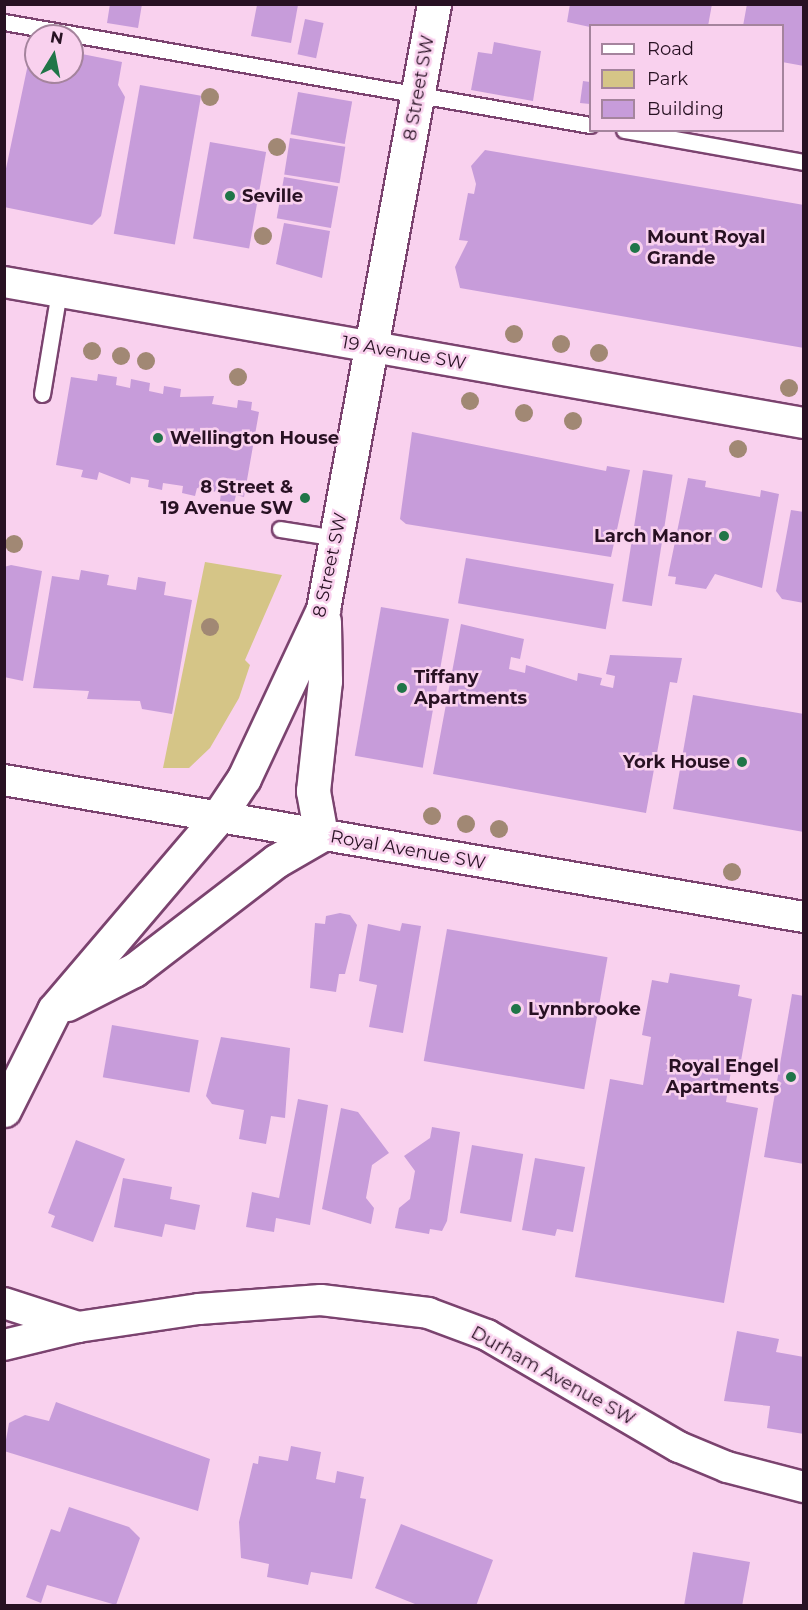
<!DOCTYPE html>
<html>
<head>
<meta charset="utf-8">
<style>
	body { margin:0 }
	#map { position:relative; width:808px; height:1610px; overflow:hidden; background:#f9d1ee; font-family:Montserrat,sans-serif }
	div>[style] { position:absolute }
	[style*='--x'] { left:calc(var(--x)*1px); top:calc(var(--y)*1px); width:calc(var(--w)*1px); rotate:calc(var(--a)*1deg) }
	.green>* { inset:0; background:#d5c587 }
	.building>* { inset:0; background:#c79cda; transform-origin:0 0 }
	.roads { filter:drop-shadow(2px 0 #7b436f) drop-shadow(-2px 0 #7b436f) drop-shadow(0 2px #7b436f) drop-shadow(0 -2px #7b436f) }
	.lane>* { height:15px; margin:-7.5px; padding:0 7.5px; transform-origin:7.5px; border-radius:7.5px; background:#fff }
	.street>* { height:30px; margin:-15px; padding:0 15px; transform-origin:15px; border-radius:15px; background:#fff }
	.secondary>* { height:33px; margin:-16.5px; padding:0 16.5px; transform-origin:16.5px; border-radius:16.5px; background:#fff }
	.trees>* { width:18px; height:18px; margin:-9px; border-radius:50%; background:#a18874 }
	.dots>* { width:16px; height:16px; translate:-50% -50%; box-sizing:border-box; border:3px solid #f9d1ee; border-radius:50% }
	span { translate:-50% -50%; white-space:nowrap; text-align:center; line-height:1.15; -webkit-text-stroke:5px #f9d1ee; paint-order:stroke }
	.street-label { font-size:18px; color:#281123 }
	.poi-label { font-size:18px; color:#281123; font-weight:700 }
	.left { translate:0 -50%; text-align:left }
	.right { translate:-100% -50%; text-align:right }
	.frame { position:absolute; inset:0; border:6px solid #281123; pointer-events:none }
	.legend { position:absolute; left:589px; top:24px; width:195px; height:108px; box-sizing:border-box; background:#f9d1ee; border:2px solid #a5849d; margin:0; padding:8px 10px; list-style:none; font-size:18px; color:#281123 }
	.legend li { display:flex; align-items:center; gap:12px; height:30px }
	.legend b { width:30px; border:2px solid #a5849d }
	.north { position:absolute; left:24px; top:24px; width:60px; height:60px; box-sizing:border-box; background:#f9d1ee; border:2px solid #a5849d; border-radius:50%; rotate:10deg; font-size:16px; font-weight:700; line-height:24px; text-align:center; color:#281123 }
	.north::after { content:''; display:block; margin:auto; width:21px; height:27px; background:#207548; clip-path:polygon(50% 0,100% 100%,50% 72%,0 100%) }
</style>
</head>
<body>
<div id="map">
	<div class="green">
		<i style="clip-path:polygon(205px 562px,282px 575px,245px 660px,250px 665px,239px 698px,210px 748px,189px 768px,163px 768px)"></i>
	</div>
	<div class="building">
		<i style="clip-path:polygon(110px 4px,142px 4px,138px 28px,107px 23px)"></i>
		<i style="clip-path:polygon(570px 4px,712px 4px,708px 26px,590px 27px,567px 22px)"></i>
		<i style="clip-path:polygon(747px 4px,804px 4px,804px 66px,782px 62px,782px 26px,743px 26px)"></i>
		<i style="clip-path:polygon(257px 5px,298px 5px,291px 43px,251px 36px)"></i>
		<i style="left:305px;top:19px;width:19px;height:36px;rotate:12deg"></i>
		<i style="clip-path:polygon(494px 42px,541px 51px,533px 101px,471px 90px,478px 52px,492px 54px)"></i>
		<i style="clip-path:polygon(32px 45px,36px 72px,72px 72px,72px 52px,122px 62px,118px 85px,125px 97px,101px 216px,92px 225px,4px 207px,4px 178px)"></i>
		<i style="clip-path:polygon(583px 81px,590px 82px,590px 104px,580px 103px)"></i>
		<i style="left:140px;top:85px;width:62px;height:151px;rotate:10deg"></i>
		<i style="left:298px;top:92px;width:55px;height:43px;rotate:10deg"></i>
		<i style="left:290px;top:138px;width:56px;height:37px;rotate:9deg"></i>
		<i style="left:210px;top:142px;width:57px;height:98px;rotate:10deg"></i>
		<i style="clip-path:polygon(485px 150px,804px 205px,804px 348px,460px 288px,455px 267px,468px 241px,459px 240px,468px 193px,474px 194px,476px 184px,471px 166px)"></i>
		<i style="left:284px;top:177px;width:55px;height:42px;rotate:10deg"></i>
		<i style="clip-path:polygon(284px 223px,330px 231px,322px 278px,276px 264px)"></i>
		<i style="clip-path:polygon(98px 374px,117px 377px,116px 385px,130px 388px,131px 379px,150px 383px,149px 391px,163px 394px,164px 386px,181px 389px,180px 397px,214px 396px,212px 404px,237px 408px,238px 400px,252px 402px,251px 410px,259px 412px,244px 497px,236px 495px,234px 503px,220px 501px,221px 493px,197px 488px,195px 496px,182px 493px,183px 486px,163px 483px,162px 490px,148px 487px,149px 480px,131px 477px,130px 484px,99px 472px,97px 480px,81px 477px,83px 470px,56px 465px,71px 377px,97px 381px)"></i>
		<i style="clip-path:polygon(412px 432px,606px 471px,607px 466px,630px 470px,611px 557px,406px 524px,400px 519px)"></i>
		<i style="left:643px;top:470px;width:30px;height:133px;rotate:9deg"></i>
		<i style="clip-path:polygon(688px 478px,706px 481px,705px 487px,760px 497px,761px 490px,779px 494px,762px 588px,715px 574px,706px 589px,675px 584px,676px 577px,668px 576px)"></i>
		<i style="clip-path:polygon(791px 510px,804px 512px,804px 603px,782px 599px,776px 591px)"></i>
		<i style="left:466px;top:558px;width:150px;height:46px;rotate:10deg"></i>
		<i style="clip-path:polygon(11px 565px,42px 571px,23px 681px,4px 677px,4px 567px)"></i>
		<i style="clip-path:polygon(81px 570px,109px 575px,107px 585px,136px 590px,138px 577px,166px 582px,164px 595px,192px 600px,172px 714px,142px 709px,140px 701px,87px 699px,89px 691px,33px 688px,52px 576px,79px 580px)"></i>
		<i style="left:381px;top:607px;width:69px;height:151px;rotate:10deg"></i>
		<i style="clip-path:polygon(461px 624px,524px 639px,520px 659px,511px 657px,509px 669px,525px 673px,526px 665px,577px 681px,578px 673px,602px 678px,600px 685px,613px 688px,615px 676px,606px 674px,610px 655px,682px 658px,677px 683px,670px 682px,646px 813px,433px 774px)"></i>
		<i style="clip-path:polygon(693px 695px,804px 714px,804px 832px,673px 809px)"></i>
		<i style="clip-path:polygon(340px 913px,350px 915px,357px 925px,345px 974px,339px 974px,336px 992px,310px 988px,315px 923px,325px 924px,326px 916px)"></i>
		<i style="clip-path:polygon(402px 923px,421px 926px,403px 1033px,369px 1027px,377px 985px,359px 981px,368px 924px,400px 931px)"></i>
		<i style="left:447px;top:929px;width:163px;height:134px;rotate:10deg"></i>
		<i style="clip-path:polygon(670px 973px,740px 985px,738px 996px,752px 999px,739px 1072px,731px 1071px,726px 1102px,758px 1108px,724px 1303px,575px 1277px,610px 1079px,643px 1085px,651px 1037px,642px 1035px,652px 980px,668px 983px)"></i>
		<i style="clip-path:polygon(792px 994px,804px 996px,804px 1164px,764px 1157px)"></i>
		<i style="left:112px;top:1025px;width:88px;height:53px;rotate:10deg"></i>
		<i style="clip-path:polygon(221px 1037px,290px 1048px,285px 1118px,271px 1116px,266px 1144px,239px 1139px,244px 1110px,212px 1104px,206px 1096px)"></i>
		<i style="clip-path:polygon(298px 1099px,328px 1105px,310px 1225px,276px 1218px,274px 1232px,246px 1227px,252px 1192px,279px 1198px)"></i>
		<i style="clip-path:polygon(341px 1108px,358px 1112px,389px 1153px,372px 1165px,366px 1198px,374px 1208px,371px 1224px,322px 1209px)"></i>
		<i style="clip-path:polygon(432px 1127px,460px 1132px,447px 1221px,442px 1231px,430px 1229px,429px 1234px,395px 1228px,399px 1208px,410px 1199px,415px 1171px,404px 1156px,430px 1138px)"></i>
		<i style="clip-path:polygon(76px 1140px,125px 1159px,93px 1242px,51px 1227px,55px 1216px,48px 1213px)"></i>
		<i style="left:472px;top:1145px;width:52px;height:69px;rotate:10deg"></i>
		<i style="clip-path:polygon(535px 1158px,585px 1167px,573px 1232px,557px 1229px,555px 1236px,522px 1230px)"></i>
		<i style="clip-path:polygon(123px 1178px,172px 1187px,170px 1199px,200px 1205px,195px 1230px,165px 1224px,162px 1237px,114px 1227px)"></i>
		<i style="clip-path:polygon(737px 1331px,779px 1339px,776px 1352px,804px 1357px,804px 1434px,767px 1428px,770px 1406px,724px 1401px)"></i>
		<i style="clip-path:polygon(56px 1402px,210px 1459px,198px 1511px,4px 1451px,9px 1423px,25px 1415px,49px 1421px)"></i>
		<i style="clip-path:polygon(291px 1446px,321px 1452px,316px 1479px,335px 1483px,337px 1471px,364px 1477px,360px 1498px,366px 1499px,352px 1579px,311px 1572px,308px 1585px,267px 1577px,269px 1564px,241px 1558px,239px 1522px,253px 1463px,258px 1464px,259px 1456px,288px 1461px)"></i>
		<i style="clip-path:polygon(69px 1507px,129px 1527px,140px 1538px,116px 1605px,47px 1585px,41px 1603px,26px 1597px,51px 1529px,60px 1532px)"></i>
		<i style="clip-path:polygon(401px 1524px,493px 1560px,476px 1606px,420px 1606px,375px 1588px)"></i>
		<i style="clip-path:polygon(693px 1552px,750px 1562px,742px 1606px,684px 1606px)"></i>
	</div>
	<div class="roads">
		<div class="lane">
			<i style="--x:4;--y:22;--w:595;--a:9.97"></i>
			<i style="--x:624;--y:130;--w:183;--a:10.1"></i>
			<i style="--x:42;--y:394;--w:104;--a:-80.6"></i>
			<i style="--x:280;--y:529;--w:57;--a:9.1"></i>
		</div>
		<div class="street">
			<i style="--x:4;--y:282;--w:812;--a:10"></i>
			<i style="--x:4;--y:780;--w:812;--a:9.72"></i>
			<i style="--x:4;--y:1303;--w:78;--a:18"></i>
			<i style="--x:78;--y:1327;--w:122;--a:-8.5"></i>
			<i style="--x:199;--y:1309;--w:122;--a:-4.2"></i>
			<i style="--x:321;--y:1300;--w:108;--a:6.9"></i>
			<i style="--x:428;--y:1313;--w:63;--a:20.4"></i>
			<i style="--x:487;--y:1335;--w:222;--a:30.3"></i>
			<i style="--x:679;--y:1447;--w:52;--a:22.6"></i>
			<i style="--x:727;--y:1467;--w:80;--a:14.6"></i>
			<i style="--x:4;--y:1345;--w:76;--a:-13.7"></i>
		</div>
		<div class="secondary">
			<i style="--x:67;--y:1004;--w:75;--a:-26.9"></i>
			<i style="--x:134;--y:970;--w:179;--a:-37.5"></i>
			<i style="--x:276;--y:861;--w:52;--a:-30"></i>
			<i style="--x:321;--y:835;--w:45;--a:-100.3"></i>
			<i style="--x:313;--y:791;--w:111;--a:-83.8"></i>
			<i style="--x:325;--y:681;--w:60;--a:-91"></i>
			<i style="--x:4;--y:1110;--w:112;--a:-63.4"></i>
			<i style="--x:54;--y:1010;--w:253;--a:-49.6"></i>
			<i style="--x:218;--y:817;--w:47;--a:-56.3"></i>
			<i style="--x:244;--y:778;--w:187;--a:-64.9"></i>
			<i style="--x:323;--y:609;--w:615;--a:-79.6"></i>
		</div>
	</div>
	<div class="trees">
		<i style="left:210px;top:97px"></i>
		<i style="left:277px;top:147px"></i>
		<i style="left:263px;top:236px"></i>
		<i style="left:514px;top:334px"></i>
		<i style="left:561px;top:344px"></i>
		<i style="left:92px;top:351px"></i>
		<i style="left:599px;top:353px"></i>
		<i style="left:121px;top:356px"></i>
		<i style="left:146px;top:361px"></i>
		<i style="left:238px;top:377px"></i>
		<i style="left:789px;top:388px"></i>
		<i style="left:470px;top:401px"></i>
		<i style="left:524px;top:413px"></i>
		<i style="left:573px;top:421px"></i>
		<i style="left:738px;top:449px"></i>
		<i style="left:14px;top:544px"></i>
		<i style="left:210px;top:627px"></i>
		<i style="left:432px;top:816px"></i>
		<i style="left:466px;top:824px"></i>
		<i style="left:499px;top:829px"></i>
		<i style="left:732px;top:872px"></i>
	</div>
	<div class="dots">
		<i style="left:230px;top:196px;background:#207548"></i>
		<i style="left:635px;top:248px;background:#207548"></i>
		<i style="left:158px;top:438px;background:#207548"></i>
		<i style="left:305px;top:498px;background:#207548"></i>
		<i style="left:724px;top:536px;background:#207548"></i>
		<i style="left:402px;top:688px;background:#207548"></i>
		<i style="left:742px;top:762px;background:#207548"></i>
		<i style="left:516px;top:1009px;background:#207548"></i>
		<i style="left:791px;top:1077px;background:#207548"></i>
	</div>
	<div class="street-label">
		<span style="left:419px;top:88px;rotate:-80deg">8 Street SW</span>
		<span style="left:404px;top:353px;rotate:10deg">19 Avenue SW</span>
		<span style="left:330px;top:565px;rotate:-78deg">8 Street SW</span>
		<span style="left:408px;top:850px;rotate:10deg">Royal Avenue SW</span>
		<span style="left:553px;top:1376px;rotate:29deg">Durham Avenue SW</span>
	</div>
	<div class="poi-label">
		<span class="left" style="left:242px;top:196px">Seville</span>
		<span class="left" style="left:647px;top:248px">Mount Royal<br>Grande</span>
		<span class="left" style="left:170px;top:438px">Wellington House</span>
		<span class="right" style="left:293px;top:498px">8 Street &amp;<br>19 Avenue SW</span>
		<span class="right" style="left:712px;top:536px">Larch Manor</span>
		<span class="left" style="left:414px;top:688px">Tiffany<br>Apartments</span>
		<span class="right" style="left:730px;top:762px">York House</span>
		<span class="left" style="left:528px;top:1009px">Lynnbrooke</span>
		<span class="right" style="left:779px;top:1077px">Royal Engel<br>Apartments</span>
	</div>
	<div class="frame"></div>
	<ul class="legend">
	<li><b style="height:8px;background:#fff"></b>Road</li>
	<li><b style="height:16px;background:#d5c587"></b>Park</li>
	<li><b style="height:16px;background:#c79cda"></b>Building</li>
	</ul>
	<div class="north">N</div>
</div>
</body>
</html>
